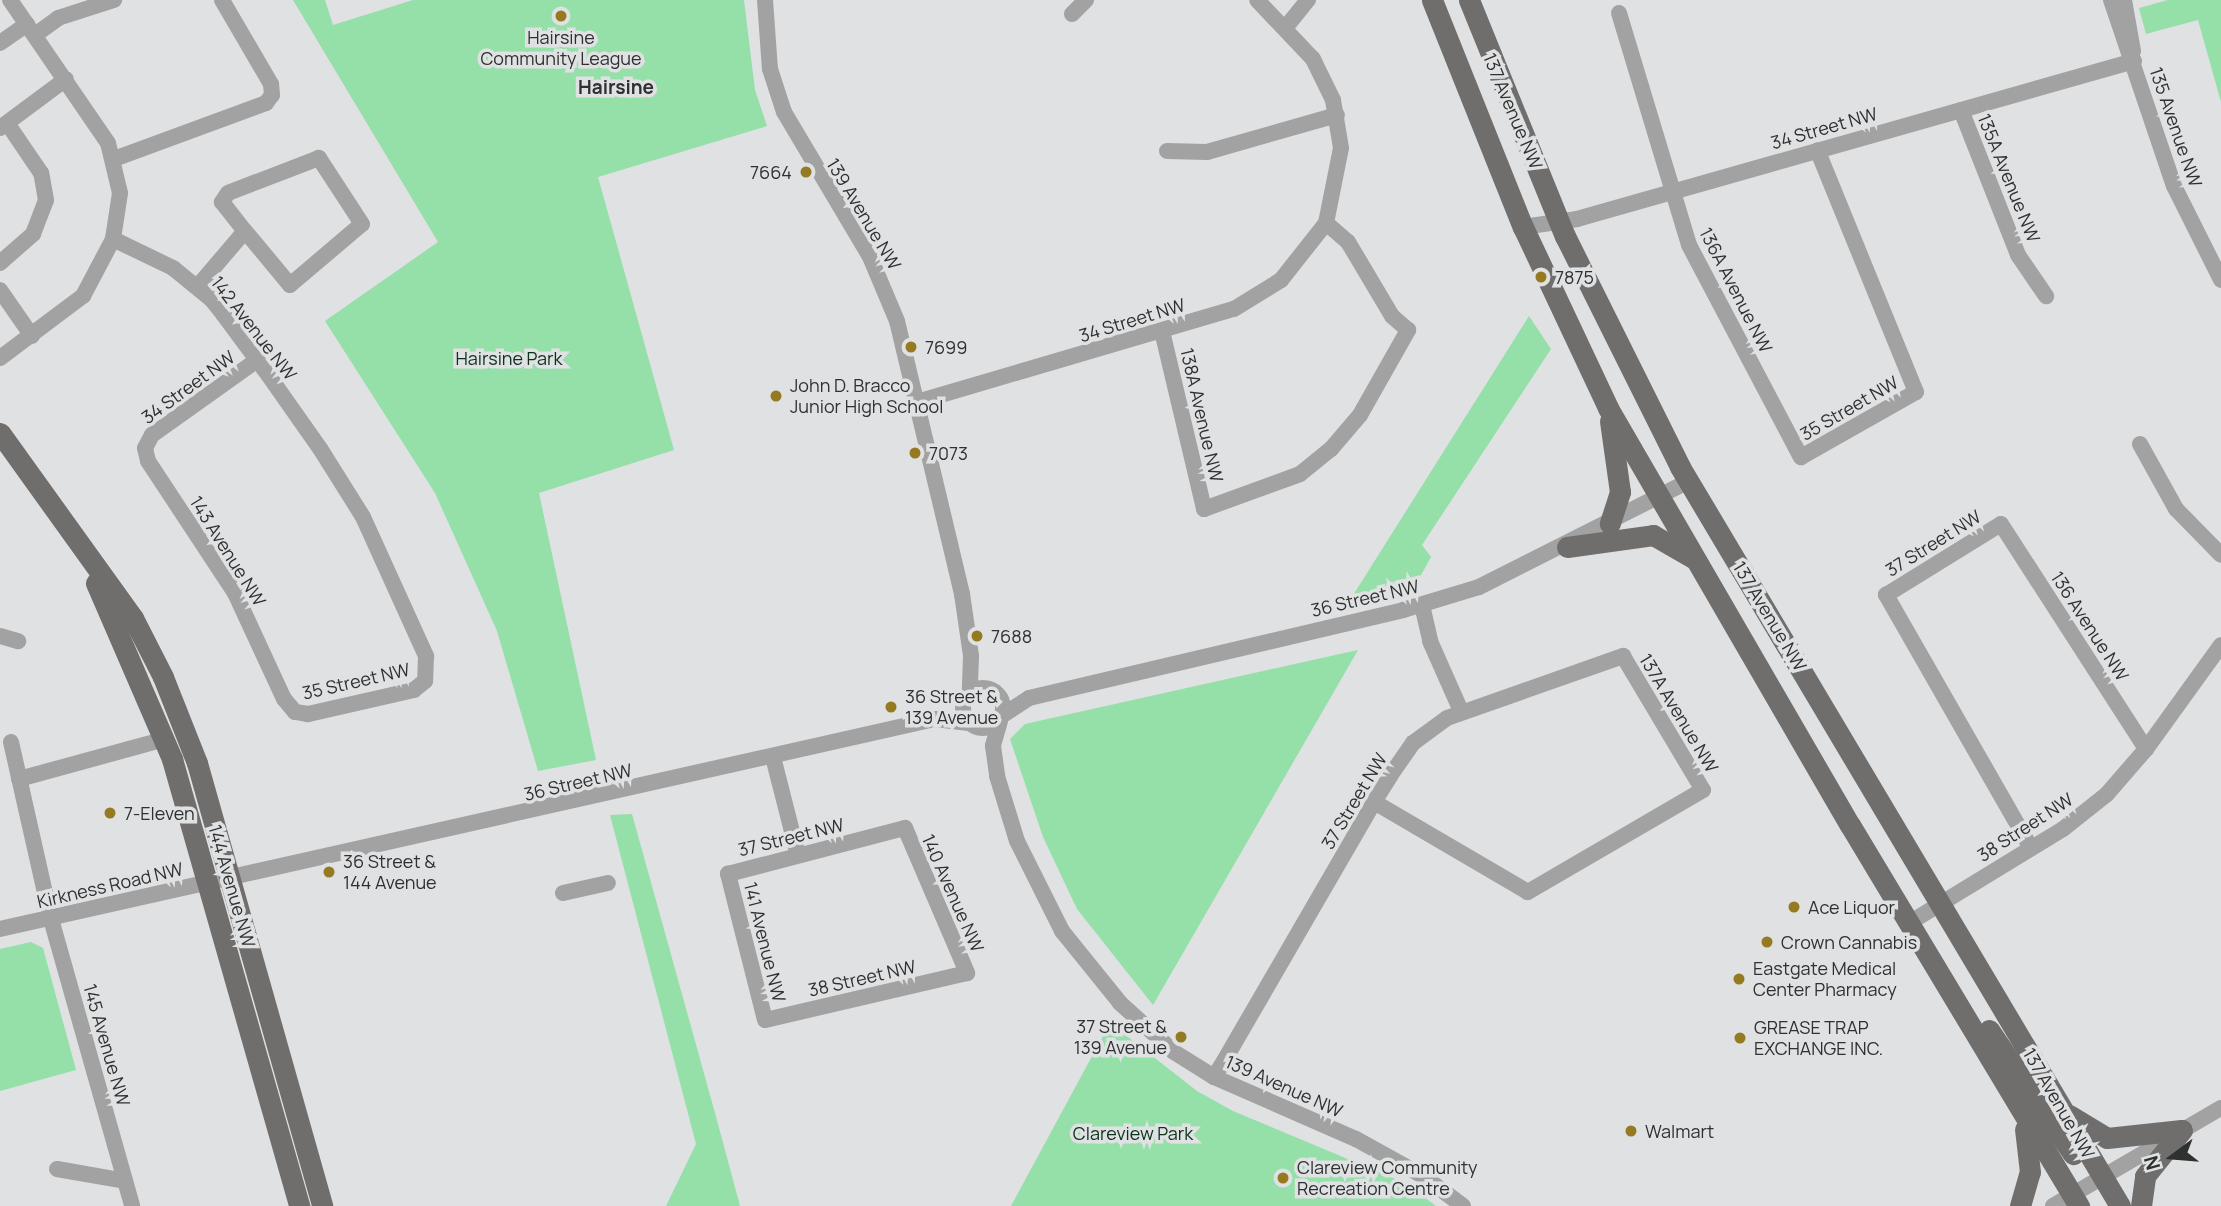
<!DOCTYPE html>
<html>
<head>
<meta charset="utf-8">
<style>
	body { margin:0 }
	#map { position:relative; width:2221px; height:1206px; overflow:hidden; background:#dfe1e3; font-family:Manrope,sans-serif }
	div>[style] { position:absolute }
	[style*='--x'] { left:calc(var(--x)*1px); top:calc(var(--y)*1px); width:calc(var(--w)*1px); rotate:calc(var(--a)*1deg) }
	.green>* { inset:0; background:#95dfa9 }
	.minor>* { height:16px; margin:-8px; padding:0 8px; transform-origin:8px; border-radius:8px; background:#a3a2a2 }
	.minor>.ring { margin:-8px; padding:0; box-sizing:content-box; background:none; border:16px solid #a3a2a2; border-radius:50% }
	.major>* { height:21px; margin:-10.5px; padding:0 10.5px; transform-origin:10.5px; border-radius:10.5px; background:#706e6d }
	.dots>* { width:19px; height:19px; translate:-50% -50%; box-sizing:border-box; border:4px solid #dfe1e3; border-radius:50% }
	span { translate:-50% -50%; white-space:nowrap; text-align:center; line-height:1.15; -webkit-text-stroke:7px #dfe1e3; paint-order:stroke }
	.poi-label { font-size:18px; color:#2f3030 }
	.right { translate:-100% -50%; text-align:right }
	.left { translate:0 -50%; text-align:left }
	.street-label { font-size:18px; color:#2f3030 }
	.park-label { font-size:18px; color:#0c321a }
	.neighbourhood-label { font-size:19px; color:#2f3030; font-weight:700 }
	.north { position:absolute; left:2137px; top:1122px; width:70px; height:70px; -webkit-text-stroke:5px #dfe1e3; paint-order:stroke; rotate:254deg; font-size:19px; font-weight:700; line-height:28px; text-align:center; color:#2f3030 }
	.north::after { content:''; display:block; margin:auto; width:24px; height:32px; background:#2f3030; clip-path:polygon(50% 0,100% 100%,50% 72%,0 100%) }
</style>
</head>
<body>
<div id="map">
	<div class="green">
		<i style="clip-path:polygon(293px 0,325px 0,333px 25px,413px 0,744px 0,755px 90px,767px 126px,598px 177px,674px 450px,539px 493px,596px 760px,538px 771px,497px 631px,435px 493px,325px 321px,438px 242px)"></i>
		<i style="clip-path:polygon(2168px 0,2221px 0,2221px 102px,2198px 20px,2146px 34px,2139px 8px)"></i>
		<i style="clip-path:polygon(1529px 316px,1551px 349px,1422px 545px,1431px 557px,1415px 586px,1350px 600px)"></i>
		<i style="clip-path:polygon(1358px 650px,1153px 1005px,1077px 909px,1043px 837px,1010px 739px,1025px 724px)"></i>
		<i style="clip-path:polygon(632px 814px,715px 1113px,740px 1206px,666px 1206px,696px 1144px,610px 815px)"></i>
		<i style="clip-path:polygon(31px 942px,43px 948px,76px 1070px,0 1091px,0 949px)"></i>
		<i style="clip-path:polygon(1110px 1023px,1197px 1091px,1233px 1111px,1405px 1183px,1436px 1206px,1011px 1206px)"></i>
	</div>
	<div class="minor">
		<i style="--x:10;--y:0;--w:173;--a:55.6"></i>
		<i style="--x:108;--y:143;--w:51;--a:76.5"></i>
		<i style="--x:120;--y:193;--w:47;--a:98.7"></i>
		<i style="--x:113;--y:239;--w:67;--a:25.8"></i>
		<i style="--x:173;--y:268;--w:49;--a:39.2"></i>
		<i style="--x:211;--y:299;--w:19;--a:51"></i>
		<i style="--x:223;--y:314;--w:57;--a:53.5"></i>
		<i style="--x:257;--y:360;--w:20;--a:53"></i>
		<i style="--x:269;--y:376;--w:90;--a:54.9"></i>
		<i style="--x:321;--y:450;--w:79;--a:57.9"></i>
		<i style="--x:363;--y:517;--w:153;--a:65.6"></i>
		<i style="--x:426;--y:656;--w:25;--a:92"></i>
		<i style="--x:425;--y:681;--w:14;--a:141"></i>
		<i style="--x:414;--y:690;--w:109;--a:167.2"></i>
		<i style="--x:308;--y:714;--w:13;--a:-171"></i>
		<i style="--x:295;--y:712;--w:17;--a:-130"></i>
		<i style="--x:284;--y:699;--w:117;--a:-114.8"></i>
		<i style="--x:235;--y:593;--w:158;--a:-123.4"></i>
		<i style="--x:148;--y:461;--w:13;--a:-103"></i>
		<i style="--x:145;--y:448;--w:15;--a:-62"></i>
		<i style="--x:152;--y:435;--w:129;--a:-35.5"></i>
		<i style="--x:765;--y:0;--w:69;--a:85.9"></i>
		<i style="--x:770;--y:69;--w:45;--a:72"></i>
		<i style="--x:784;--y:112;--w:169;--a:59.3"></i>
		<i style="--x:870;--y:257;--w:69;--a:67.1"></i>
		<i style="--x:897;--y:321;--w:281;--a:76.6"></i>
		<i style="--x:962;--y:594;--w:63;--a:81.7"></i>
		<i style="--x:971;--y:656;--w:37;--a:92"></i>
		<i style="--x:2111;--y:0;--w:196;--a:71.3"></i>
		<i style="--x:2174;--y:186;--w:105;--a:63.4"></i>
		<i style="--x:2124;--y:0;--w:52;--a:80"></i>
		<i style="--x:1619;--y:13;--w:242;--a:73.2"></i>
		<i style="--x:1689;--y:245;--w:240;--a:62.2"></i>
		<i style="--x:1801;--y:457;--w:132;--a:-29.5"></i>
		<i style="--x:1916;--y:392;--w:261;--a:-112.2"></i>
		<i style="--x:1072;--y:14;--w:20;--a:-45"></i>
		<i style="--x:1286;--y:27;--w:35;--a:-51"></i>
		<i style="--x:35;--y:35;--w:29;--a:-36"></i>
		<i style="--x:58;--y:18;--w:59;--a:-17.8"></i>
		<i style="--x:0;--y:43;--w:33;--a:-35"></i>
		<i style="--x:1961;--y:110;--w:156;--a:68.5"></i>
		<i style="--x:2018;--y:255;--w:50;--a:55.7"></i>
		<i style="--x:0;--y:128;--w:82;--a:-36.6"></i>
		<i style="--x:1167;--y:151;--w:40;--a:1.4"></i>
		<i style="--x:1207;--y:152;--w:135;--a:-15.9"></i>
		<i style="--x:114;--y:159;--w:162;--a:-20.2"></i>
		<i style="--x:266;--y:103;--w:10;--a:-53"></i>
		<i style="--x:272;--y:95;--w:11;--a:-95"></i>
		<i style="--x:271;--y:84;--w:97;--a:-120.3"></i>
		<i style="--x:1523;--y:227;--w:55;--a:-8.4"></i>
		<i style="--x:1577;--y:219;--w:579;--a:-15.84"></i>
		<i style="--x:0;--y:263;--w:44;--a:-41.3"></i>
		<i style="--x:33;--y:234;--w:36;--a:-69"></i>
		<i style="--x:46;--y:200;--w:27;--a:-100"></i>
		<i style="--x:41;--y:173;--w:60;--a:-124.2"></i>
		<i style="--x:198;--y:286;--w:72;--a:-49.5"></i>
		<i style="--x:245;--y:231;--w:70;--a:50.2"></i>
		<i style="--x:290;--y:285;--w:94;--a:-40.3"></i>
		<i style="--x:362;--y:224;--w:79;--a:-123.1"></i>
		<i style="--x:319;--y:158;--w:97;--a:159"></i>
		<i style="--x:228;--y:193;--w:11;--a:124"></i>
		<i style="--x:222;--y:202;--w:37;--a:52"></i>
		<i style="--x:0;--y:290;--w:56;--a:55.2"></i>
		<i style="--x:1162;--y:331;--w:183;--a:76.7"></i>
		<i style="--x:1204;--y:509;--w:102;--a:-20"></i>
		<i style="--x:1300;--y:474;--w:40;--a:-39"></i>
		<i style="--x:1331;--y:449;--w:45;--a:-49.5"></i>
		<i style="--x:1360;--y:415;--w:98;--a:-60.5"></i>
		<i style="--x:1408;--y:330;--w:21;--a:-139"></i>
		<i style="--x:1392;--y:316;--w:86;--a:-120.7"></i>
		<i style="--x:1348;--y:242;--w:29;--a:-139"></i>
		<i style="--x:1326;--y:223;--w:76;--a:-78.7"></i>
		<i style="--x:1341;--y:148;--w:49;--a:-99.5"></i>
		<i style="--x:1333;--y:100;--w:46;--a:-116"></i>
		<i style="--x:1313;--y:59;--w:81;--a:-133.5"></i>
		<i style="--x:0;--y:358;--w:104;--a:-36.8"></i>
		<i style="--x:83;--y:296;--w:64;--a:-62.2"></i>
		<i style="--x:917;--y:402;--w:330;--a:-16.4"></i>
		<i style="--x:1234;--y:309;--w:55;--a:-31.7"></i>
		<i style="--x:1281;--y:280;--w:73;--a:-51.7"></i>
		<i style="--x:2140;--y:444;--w:74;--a:61"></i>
		<i style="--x:2176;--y:509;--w:64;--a:45.6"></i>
		<i style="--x:1422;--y:605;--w:37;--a:77"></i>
		<i style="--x:1430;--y:641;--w:77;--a:66.1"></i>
		<i style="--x:0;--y:636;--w:19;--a:16"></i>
		<i class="ring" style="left:963px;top:688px;width:24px;height:24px"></i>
		<i style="--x:1003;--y:715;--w:31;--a:-33"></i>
		<i style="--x:1029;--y:698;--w:384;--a:-13.2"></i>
		<i style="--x:1403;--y:610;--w:79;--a:-16.8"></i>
		<i style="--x:1479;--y:587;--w:235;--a:-26.8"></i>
		<i style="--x:1000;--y:721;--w:26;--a:106"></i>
		<i style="--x:993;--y:746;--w:30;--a:82"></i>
		<i style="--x:997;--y:776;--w:68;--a:72.9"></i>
		<i style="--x:1017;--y:841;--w:101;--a:63.4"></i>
		<i style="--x:1062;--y:931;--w:92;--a:51.1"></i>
		<i style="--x:1120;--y:1003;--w:73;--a:42.2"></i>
		<i style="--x:1174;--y:1052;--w:47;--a:32"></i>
		<i style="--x:1214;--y:1077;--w:155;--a:23.6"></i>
		<i style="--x:1356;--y:1139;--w:77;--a:28.9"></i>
		<i style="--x:1423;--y:1176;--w:50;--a:36.9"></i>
		<i style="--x:11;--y:742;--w:181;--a:77.3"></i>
		<i style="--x:51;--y:919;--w:298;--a:74.2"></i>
		<i style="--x:773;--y:757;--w:101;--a:75.7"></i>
		<i style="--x:19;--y:779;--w:151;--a:-15.3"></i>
		<i style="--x:905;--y:828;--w:158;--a:66.8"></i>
		<i style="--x:967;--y:973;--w:207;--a:166.9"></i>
		<i style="--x:765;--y:1020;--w:151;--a:-104.2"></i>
		<i style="--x:728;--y:874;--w:183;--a:-14.6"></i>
		<i style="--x:2031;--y:848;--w:292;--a:-119.8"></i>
		<i style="--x:1886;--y:595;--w:135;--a:-31.7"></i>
		<i style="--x:2001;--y:524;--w:268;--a:57.2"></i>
		<i style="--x:563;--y:893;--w:46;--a:-12.5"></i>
		<i style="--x:1909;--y:923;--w:180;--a:-31.4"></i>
		<i style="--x:2063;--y:829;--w:56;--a:-38.5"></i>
		<i style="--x:2107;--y:794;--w:60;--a:-49.1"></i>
		<i style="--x:2146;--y:749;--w:128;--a:-54.2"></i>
		<i style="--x:0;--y:929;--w:958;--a:-12.66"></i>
		<i style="--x:935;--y:719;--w:34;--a:7"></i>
		<i style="--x:1214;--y:1077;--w:19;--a:-58"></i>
		<i style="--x:1224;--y:1061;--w:299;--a:-59.9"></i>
		<i style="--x:1374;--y:802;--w:31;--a:-58"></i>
		<i style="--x:1390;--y:776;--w:40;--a:-55.1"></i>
		<i style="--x:1413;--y:743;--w:42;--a:-36.3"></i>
		<i style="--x:1447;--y:718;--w:187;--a:-19.4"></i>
		<i style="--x:1623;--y:656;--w:156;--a:59.2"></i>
		<i style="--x:1703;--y:790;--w:203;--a:149.8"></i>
		<i style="--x:1528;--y:892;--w:178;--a:-149.7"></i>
		<i style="--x:57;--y:1169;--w:69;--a:10"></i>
		<i style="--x:2053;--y:1206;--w:194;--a:-30.3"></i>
	</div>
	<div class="major">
		<i style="--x:1432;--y:0;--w:245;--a:68.2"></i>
		<i style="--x:1523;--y:227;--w:200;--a:64.8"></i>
		<i style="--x:1608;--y:408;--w:482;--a:59.9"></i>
		<i style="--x:1850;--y:825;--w:445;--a:59"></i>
		<i style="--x:1469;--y:0;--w:255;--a:67.9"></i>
		<i style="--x:1565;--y:236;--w:258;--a:63.5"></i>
		<i style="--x:1680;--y:467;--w:860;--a:59.23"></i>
		<i style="--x:1610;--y:421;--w:72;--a:82"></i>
		<i style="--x:1620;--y:492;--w:33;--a:108"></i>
		<i style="--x:0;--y:433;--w:228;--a:54.3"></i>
		<i style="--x:133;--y:618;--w:66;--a:63"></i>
		<i style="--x:163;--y:677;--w:92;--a:68.4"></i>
		<i style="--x:197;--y:763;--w:460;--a:74.2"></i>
		<i style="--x:1567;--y:547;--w:87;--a:-7.9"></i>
		<i style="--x:1653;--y:535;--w:46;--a:29.9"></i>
		<i style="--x:96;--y:583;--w:192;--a:66.6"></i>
		<i style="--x:172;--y:759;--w:465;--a:74.1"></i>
		<i style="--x:1989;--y:1030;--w:150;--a:55.9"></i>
		<i style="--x:2069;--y:1115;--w:44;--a:31.2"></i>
		<i style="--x:2107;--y:1138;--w:75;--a:-6.1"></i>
		<i style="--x:2020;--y:1206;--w:35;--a:-74"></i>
		<i style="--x:2030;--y:1172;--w:43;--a:-96.6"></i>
		<i style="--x:2141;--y:1206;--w:30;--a:-82"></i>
		<i style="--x:2145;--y:1176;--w:59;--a:-51.2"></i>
	</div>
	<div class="dots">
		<i style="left:561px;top:16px;background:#967a22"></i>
		<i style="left:806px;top:172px;background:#967a22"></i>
		<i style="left:1541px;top:277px;background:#967a22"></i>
		<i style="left:911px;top:347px;background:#967a22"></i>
		<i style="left:776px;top:396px;background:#967a22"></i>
		<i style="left:915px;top:453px;background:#967a22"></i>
		<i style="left:977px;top:636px;background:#967a22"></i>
		<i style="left:891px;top:707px;background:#967a22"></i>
		<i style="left:110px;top:813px;background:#967a22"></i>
		<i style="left:329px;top:872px;background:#967a22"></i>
		<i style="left:1794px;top:907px;background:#967a22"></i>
		<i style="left:1767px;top:942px;background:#967a22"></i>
		<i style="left:1739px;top:979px;background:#967a22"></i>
		<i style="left:1181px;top:1037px;background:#967a22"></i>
		<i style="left:1740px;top:1038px;background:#967a22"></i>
		<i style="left:1631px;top:1131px;background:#967a22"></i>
		<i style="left:1283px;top:1178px;background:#967a22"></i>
	</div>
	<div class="poi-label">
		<span style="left:561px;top:48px">Hairsine<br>Community League</span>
		<span class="right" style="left:792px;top:172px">7664</span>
		<span class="left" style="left:1555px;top:277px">7875</span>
		<span class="left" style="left:925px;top:347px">7699</span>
		<span class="left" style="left:790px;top:396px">John D. Bracco<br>Junior High School</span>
		<span class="left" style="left:929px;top:453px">7073</span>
		<span class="left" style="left:991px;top:636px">7688</span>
		<span class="left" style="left:905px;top:707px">36 Street &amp;<br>139 Avenue</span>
		<span class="left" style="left:124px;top:813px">7-Eleven</span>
		<span class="left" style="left:343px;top:872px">36 Street &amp;<br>144 Avenue</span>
		<span class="left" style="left:1808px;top:907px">Ace Liquor</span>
		<span class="left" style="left:1781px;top:942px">Crown Cannabis</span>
		<span class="left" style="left:1753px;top:979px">Eastgate Medical<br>Center Pharmacy</span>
		<span class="right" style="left:1167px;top:1037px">37 Street &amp;<br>139 Avenue</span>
		<span class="left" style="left:1754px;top:1038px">GREASE TRAP<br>EXCHANGE INC.</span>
		<span class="left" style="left:1645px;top:1131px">Walmart</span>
		<span class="left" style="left:1297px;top:1178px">Clareview Community<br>Recreation Centre</span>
	</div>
	<div class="street-label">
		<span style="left:1513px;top:111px;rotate:67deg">137 Avenue NW</span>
		<span style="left:2176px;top:127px;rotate:71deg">135 Avenue NW</span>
		<span style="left:1824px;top:128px;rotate:-16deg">34 Street NW</span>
		<span style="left:2009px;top:178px;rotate:68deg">135A Avenue NW</span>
		<span style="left:864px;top:214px;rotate:59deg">139 Avenue NW</span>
		<span style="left:1736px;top:290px;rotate:63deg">136A Avenue NW</span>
		<span style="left:1132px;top:320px;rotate:-17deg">34 Street NW</span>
		<span style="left:254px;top:328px;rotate:52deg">142 Avenue NW</span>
		<span style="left:188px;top:387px;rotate:-36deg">34 Street NW</span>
		<span style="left:1849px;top:408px;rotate:-30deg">35 Street NW</span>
		<span style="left:1202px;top:415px;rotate:77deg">138A Avenue NW</span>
		<span style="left:1933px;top:543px;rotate:-32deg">37 Street NW</span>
		<span style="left:228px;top:551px;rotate:58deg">143 Avenue NW</span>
		<span style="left:1365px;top:598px;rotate:-13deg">36 Street NW</span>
		<span style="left:1770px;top:616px;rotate:59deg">137 Avenue NW</span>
		<span style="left:2090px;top:626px;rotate:57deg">136 Avenue NW</span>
		<span style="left:356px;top:681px;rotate:-13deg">35 Street NW</span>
		<span style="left:1679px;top:713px;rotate:59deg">137A Avenue NW</span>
		<span style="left:578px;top:782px;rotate:-13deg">36 Street NW</span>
		<span style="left:1354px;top:801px;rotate:-59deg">37 Street NW</span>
		<span style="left:2025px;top:827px;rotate:-33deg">38 Street NW</span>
		<span style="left:791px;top:837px;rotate:-14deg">37 Street NW</span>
		<span style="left:110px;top:885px;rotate:-13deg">Kirkness Road NW</span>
		<span style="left:232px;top:886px;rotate:74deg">144 Avenue NW</span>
		<span style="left:953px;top:893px;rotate:66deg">140 Avenue NW</span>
		<span style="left:765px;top:942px;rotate:76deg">141 Avenue NW</span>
		<span style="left:862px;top:978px;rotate:-13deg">38 Street NW</span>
		<span style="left:107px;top:1045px;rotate:74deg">145 Avenue NW</span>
		<span style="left:1284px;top:1086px;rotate:24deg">139 Avenue NW</span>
		<span style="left:2059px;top:1103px;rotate:60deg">137 Avenue NW</span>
	</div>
	<div class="park-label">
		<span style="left:509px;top:358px">Hairsine Park</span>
		<span style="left:1133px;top:1133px">Clareview Park</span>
	</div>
	<div class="neighbourhood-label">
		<span style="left:616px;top:88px">Hairsine</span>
	</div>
	<div class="north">N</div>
</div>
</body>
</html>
